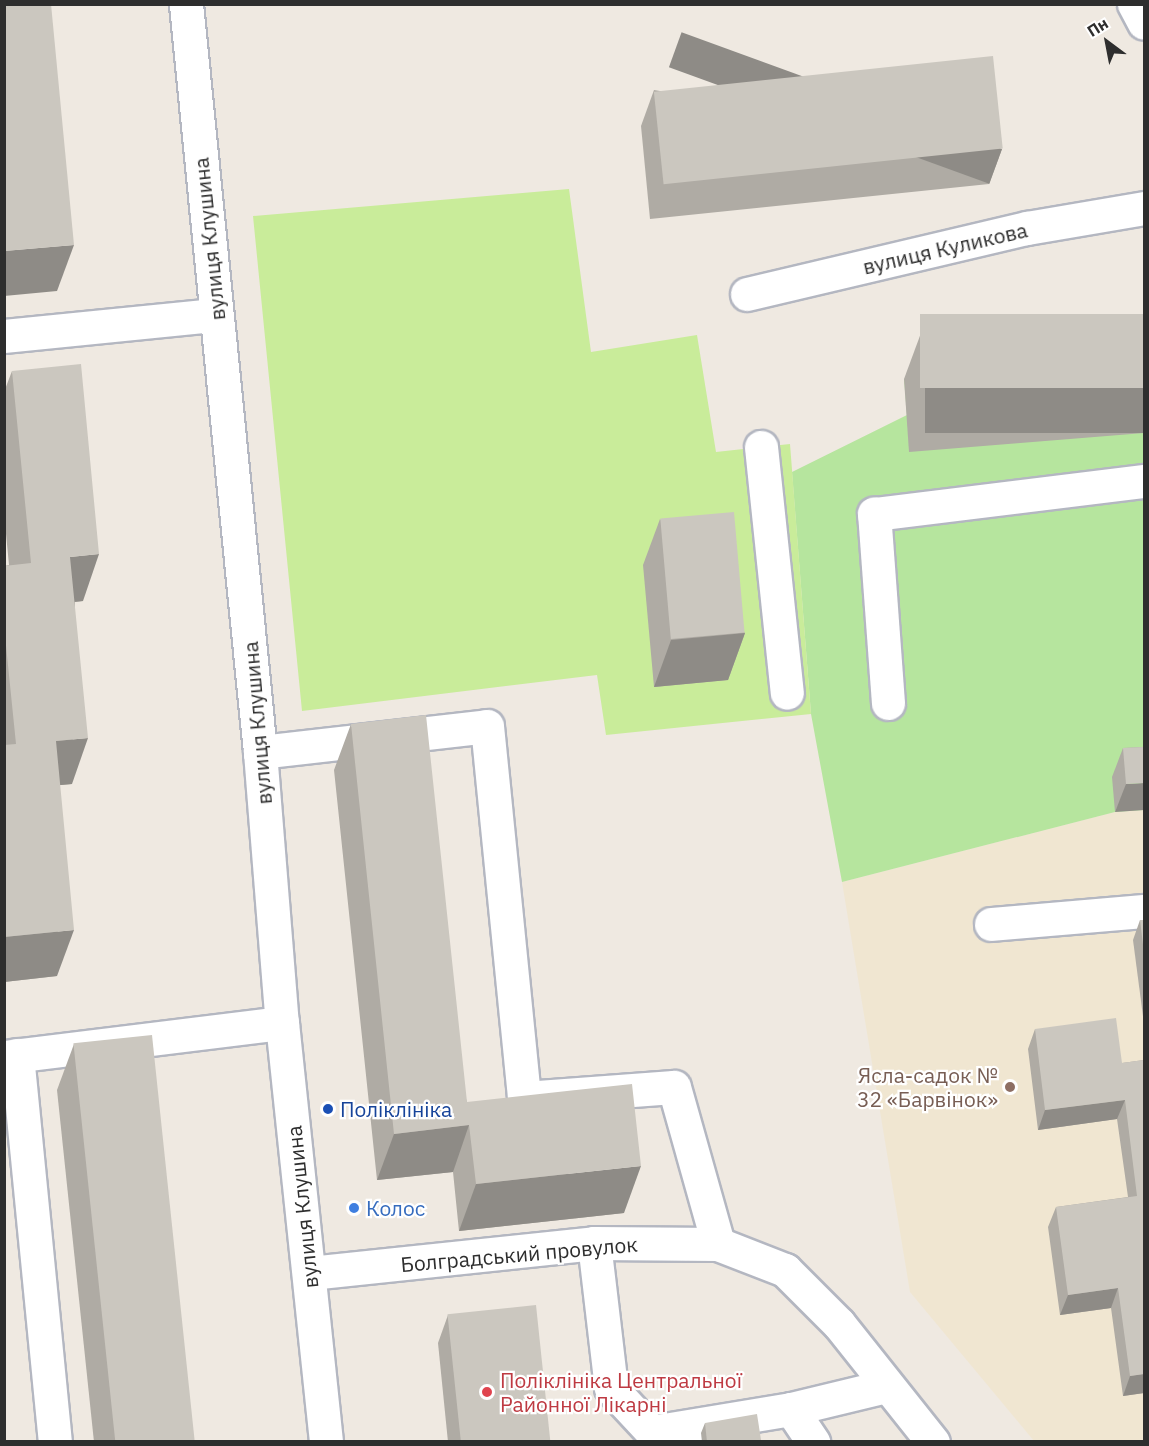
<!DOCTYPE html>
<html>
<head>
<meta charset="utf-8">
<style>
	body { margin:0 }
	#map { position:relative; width:1149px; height:1446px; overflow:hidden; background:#efe9e1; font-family:"IBM Plex Sans",sans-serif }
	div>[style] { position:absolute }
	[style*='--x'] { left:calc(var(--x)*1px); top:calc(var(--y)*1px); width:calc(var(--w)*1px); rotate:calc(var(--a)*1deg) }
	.education>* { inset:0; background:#f0e6d1 }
	.green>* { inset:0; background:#b6e59e }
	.pitch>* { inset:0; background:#c9ec9a }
	.roads { filter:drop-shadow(2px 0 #b4b7c1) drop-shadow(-2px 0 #b4b7c1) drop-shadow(0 2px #b4b7c1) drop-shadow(0 -2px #b4b7c1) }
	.minor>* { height:33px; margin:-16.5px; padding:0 16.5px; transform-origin:16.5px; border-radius:16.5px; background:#fff }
	.wall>* { inset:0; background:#afaba4 }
	.shaded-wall>* { inset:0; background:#8e8b86; transform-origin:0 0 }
	.building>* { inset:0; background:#cbc7bf; transform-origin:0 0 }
	.dots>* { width:16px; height:16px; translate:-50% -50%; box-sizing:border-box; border:3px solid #fff; border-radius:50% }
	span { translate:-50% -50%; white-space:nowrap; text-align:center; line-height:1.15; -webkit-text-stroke:4.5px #fff; paint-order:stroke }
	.street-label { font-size:21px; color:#2e2e2e }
	.education-label { font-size:21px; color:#785e54 }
	.right { translate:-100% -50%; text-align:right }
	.transit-label { font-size:21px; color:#164399 }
	.left { translate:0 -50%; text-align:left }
	.shop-label { font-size:21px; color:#366cbe }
	.health-label { font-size:21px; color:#be3a42 }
	.frame { position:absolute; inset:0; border:6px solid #2e2e2e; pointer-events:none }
	.north { position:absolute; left:1077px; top:12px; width:60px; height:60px; -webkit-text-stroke:4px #fff; paint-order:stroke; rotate:328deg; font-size:16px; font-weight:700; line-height:24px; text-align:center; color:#2e2e2e }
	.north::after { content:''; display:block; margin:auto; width:21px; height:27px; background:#2e2e2e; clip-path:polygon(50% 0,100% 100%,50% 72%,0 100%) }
</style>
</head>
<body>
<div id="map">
	<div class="education">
		<i style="clip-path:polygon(1144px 810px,1144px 1441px,1034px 1441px,910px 1292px,842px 882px,1115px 812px)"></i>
	</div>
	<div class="green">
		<i style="clip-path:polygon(1144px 359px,1144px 810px,1115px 812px,842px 882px,811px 714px,792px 472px,907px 415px,904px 379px)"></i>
	</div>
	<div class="pitch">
		<i style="clip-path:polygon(569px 189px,591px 352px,697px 335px,716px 452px,790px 444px,811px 714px,606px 735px,597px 675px,302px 711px,253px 216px)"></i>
	</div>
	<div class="roads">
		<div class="minor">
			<i style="--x:186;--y:4;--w:752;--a:84.35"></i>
			<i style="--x:260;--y:752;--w:272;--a:85.4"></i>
			<i style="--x:282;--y:1023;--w:421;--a:84"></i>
			<i style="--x:1134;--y:4;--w:21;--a:62"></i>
			<i style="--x:747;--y:294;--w:288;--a:-13.3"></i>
			<i style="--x:1027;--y:228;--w:119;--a:-9.7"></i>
			<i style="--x:4;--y:336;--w:213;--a:-5.7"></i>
			<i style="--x:761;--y:447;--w:247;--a:84"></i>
			<i style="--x:888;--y:703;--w:190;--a:-94.2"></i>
			<i style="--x:874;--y:514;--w:272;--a:-7"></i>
			<i style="--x:260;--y:752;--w:228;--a:-6.5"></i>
			<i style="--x:487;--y:726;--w:374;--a:84.3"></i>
			<i style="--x:524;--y:1098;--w:150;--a:-4.2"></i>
			<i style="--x:674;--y:1087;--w:163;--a:74.3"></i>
			<i style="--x:991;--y:924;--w:154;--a:-4.9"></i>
			<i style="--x:17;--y:1055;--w:389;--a:84.4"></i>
			<i style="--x:4;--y:1057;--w:280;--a:-7"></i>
			<i style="--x:594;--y:1243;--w:146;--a:83.3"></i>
			<i style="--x:611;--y:1388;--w:60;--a:47"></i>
			<i style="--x:652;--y:1432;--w:141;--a:-9.4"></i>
			<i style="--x:791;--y:1409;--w:40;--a:56"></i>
			<i style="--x:310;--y:1273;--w:286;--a:-6"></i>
			<i style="--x:594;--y:1243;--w:124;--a:0.5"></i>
			<i style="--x:718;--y:1244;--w:72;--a:21.2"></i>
			<i style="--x:785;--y:1270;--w:76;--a:45"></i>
			<i style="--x:839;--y:1324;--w:151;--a:51.5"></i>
			<i style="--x:791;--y:1409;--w:98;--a:-13.6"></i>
		</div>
	</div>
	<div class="wall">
		<i style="clip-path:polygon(654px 90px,1002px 149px,989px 184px,650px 219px,641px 126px)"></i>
		<i style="clip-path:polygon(1144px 314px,1144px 433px,909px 452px,904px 379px,921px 333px)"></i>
		<i style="clip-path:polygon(12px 371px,83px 601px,75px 602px,72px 784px,60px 785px,57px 976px,4px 982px,4px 566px,9px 565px,4px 513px,4px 392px)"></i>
		<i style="clip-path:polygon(660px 519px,745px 633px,728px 680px,654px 687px,643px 565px)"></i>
		<i style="clip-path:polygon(351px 724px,467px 1102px,624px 1213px,459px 1231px,453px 1172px,377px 1180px,334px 770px)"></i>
		<i style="clip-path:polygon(1144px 747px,1115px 812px,1112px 777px,1123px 748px)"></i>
		<i style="clip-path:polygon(1140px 920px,1144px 920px,1144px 1024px,1133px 940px)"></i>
		<i style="clip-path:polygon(1035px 1029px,1122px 1063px,1144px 1060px,1144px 1393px,1123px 1396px,1111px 1308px,1060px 1315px,1048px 1227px,1056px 1207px,1128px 1197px,1117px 1119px,1038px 1130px,1028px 1049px)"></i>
		<i style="clip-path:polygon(74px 1044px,194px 1442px,94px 1442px,57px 1090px)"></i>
		<i style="clip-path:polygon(448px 1315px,551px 1442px,448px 1442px,438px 1343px)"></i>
		<i style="clip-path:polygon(705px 1423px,761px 1440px,761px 1442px,702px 1442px,701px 1433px)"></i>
	</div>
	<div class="shaded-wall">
		<i style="left:1002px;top:149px;width:37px;height:341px;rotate:110deg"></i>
		<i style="clip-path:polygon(74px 245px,57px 291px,4px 296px,4px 251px)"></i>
		<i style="left:1144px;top:388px;width:45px;height:219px;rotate:90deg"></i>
		<i style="clip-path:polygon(99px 554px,83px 601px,53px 604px,70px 557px)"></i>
		<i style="clip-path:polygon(745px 633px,728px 680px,654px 687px,671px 640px)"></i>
		<i style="clip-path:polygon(88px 738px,72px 784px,39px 787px,56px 741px)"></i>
		<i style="clip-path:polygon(1144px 783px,1144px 810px,1115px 812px,1126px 784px)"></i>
		<i style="clip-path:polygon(74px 930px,57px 976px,4px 982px,4px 937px)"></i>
		<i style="clip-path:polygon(1125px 1100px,1117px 1119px,1038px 1130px,1045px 1110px)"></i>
		<i style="clip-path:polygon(469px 1125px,453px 1172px,377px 1180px,394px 1134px)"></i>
		<i style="clip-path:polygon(641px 1166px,624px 1213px,459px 1231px,476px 1184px)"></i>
		<i style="clip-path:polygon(1118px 1288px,1111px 1308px,1060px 1315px,1068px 1295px)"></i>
		<i style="clip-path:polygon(1144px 1374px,1144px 1393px,1123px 1396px,1130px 1376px)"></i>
	</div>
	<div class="building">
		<i style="clip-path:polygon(4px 4px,51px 4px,74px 245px,4px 251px)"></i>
		<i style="left:993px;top:56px;width:93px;height:341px;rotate:84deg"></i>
		<i style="left:1144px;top:314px;width:74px;height:224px;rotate:90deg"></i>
		<i style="clip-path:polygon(81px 364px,99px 554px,70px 557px,88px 738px,56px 741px,74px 930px,4px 937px,4px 745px,16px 744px,4px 626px,4px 566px,31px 563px,12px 371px)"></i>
		<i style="left:734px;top:512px;width:121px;height:74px;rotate:85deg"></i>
		<i style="clip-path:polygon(426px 715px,467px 1102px,632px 1084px,641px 1166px,476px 1184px,469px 1125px,394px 1134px,351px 724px)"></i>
		<i style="clip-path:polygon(1144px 747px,1144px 783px,1126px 784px,1123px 748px)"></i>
		<i style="clip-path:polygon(1140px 920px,1144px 920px,1144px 953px)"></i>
		<i style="clip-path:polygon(1116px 1018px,1122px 1063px,1144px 1060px,1144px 1374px,1130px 1376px,1118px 1288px,1068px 1295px,1056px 1207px,1137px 1196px,1125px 1100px,1045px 1110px,1035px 1029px)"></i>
		<i style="left:152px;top:1035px;width:409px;height:79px;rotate:84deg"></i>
		<i style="left:536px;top:1305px;width:138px;height:89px;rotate:84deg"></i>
		<i style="clip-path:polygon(757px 1414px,761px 1440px,752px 1442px,707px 1442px,705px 1423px)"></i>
	</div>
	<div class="dots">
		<i style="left:1010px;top:1087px;background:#8d6e63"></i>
		<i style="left:328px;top:1109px;background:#1a4fb4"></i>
		<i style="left:354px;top:1208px;background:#3f7fe0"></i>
		<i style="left:487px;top:1392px;background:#e0444e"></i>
	</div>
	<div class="street-label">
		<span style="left:209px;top:239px;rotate:-96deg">вулиця Клушина</span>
		<span style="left:945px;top:248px;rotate:-13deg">вулиця Куликова</span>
		<span style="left:257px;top:723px;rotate:-95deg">вулиця Клушина</span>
		<span style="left:302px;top:1207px;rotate:-96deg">вулиця Клушина</span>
		<span style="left:519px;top:1254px;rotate:-5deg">Болградський провулок</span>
	</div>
	<div class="education-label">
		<span class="right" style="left:998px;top:1087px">Ясла-садок №<br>32 «Барвінок»</span>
	</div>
	<div class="transit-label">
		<span class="left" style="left:340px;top:1109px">Поліклініка</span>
	</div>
	<div class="shop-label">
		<span class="left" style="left:366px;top:1208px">Колос</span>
	</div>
	<div class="health-label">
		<span class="left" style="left:500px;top:1392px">Поліклініка Центральної<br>Районної Лікарні</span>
	</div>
	<div class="frame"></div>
	<div class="north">Пн</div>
</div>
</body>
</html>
